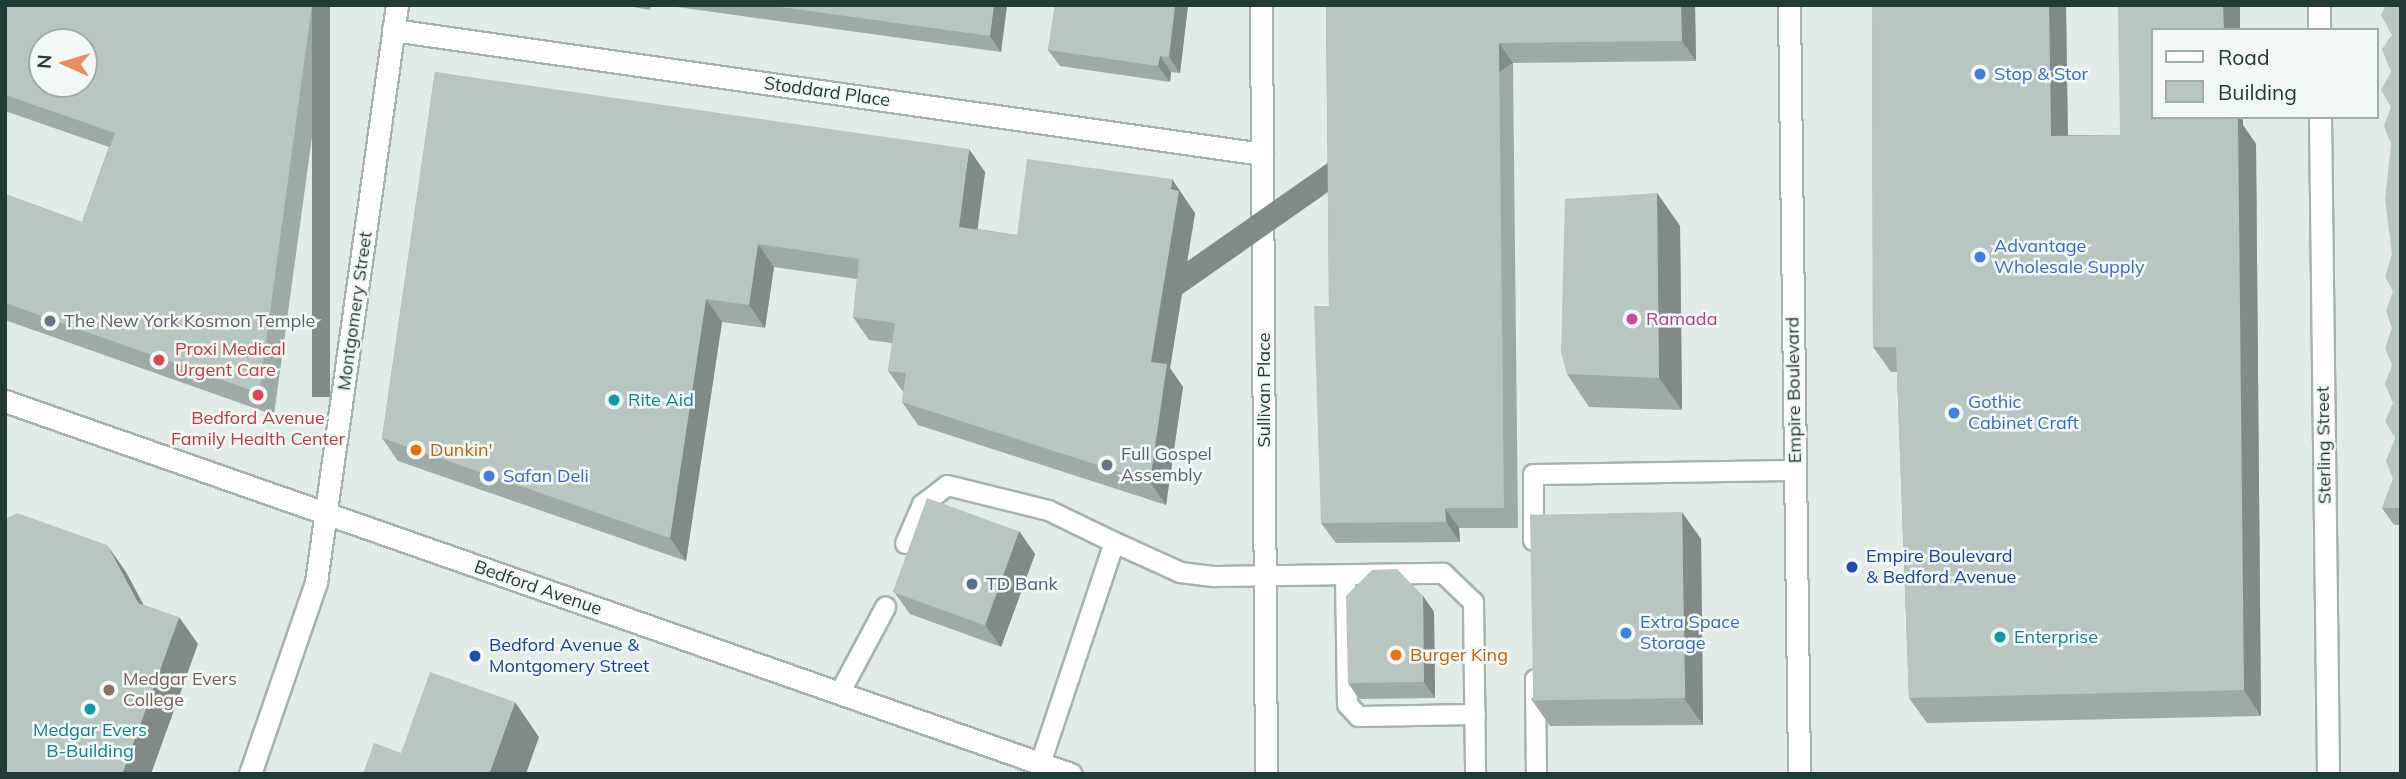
<!DOCTYPE html>
<html>
<head>
<meta charset="utf-8">
<style>
	body { margin:0 }
	#map { position:relative; width:2406px; height:779px; overflow:hidden; background:#e1ebe7; font-family:Mulish,sans-serif }
	div>[style] { position:absolute }
	[style*='--x'] { left:calc(var(--x)*1px); top:calc(var(--y)*1px); width:calc(var(--w)*1px); rotate:calc(var(--a)*1deg) }
	.roads { filter:drop-shadow(2px 0 #a4b3ae) drop-shadow(-2px 0 #a4b3ae) drop-shadow(0 2px #a4b3ae) drop-shadow(0 -2px #a4b3ae) }
	.service>* { height:19px; margin:-9.5px; padding:0 9.5px; transform-origin:9.5px; border-radius:9.5px; background:#fff }
	.minor>* { height:21px; margin:-10.5px; padding:0 10.5px; transform-origin:10.5px; border-radius:10.5px; background:#fff }
	.tertiary>* { height:21px; margin:-10.5px; padding:0 10.5px; transform-origin:10.5px; border-radius:10.5px; background:#fff }
	.secondary>* { height:21px; margin:-10.5px; padding:0 10.5px; transform-origin:10.5px; border-radius:10.5px; background:#fff }
	.wall>* { inset:0; background:#9daaa6 }
	.shaded-wall>* { inset:0; background:#808b87; transform-origin:0 0 }
	.building>* { inset:0; background:#b7c6c1; transform-origin:0 0 }
	.dots>* { width:19px; height:19px; translate:-50% -50%; box-sizing:border-box; border:4px solid #f2f8f5; border-radius:50% }
	span { translate:-50% -50%; white-space:nowrap; text-align:center; line-height:1.15; -webkit-text-stroke:5px #f2f8f5; paint-order:stroke }
	.shop-label { font-size:18px; color:#366cbe }
	.left { translate:0 -50%; text-align:left }
	.street-label { font-size:18px; color:#223b36 }
	.hotel-label { font-size:18px; color:#b23c85 }
	.worship-label { font-size:18px; color:#5b616d }
	.health-label { font-size:18px; color:#be3a42 }
	.culture-label { font-size:18px; color:#0d838f }
	.food-label { font-size:18px; color:#c56008 }
	.transit-label { font-size:18px; color:#164399 }
	.service-label { font-size:18px; color:#4e5e75 }
	.education-label { font-size:18px; color:#785e54 }
	.frame { position:absolute; inset:0; border:7px solid #223b36; pointer-events:none }
	.legend { position:absolute; left:2151px; top:28px; width:228px; height:91px; box-sizing:border-box; background:#f2f8f5; border:2px solid #9faca9; margin:0; padding:9px 12px; list-style:none; font-size:21px; color:#223b36 }
	.legend li { display:flex; align-items:center; gap:14px; height:35px }
	.legend b { width:35px; border:2px solid #9faca9 }
	.north { position:absolute; left:28px; top:28px; width:70px; height:70px; box-sizing:border-box; background:#f2f8f5; border:2px solid #9faca9; border-radius:50%; rotate:274deg; font-size:19px; font-weight:700; line-height:28px; text-align:center; color:#223b36 }
	.north::after { content:''; display:block; margin:auto; width:24px; height:32px; background:#eb8b5f; clip-path:polygon(50% 0,100% 100%,50% 72%,0 100%) }
</style>
</head>
<body>
<div id="map">
	<div class="roads">
		<div class="service">
			<i style="--x:1533;--y:540;--w:66;--a:-90"></i>
			<i style="--x:1533;--y:474;--w:262;--a:-0.9"></i>
			<i style="--x:905;--y:543;--w:43;--a:-66.4"></i>
			<i style="--x:922;--y:504;--w:31;--a:-37"></i>
			<i style="--x:947;--y:485;--w:104;--a:13.9"></i>
			<i style="--x:1048;--y:510;--w:73;--a:25.9"></i>
			<i style="--x:1345;--y:575;--w:129;--a:89.1"></i>
			<i style="--x:1347;--y:704;--w:16;--a:47"></i>
			<i style="--x:1358;--y:716;--w:117;--a:-1"></i>
			<i style="--x:1535;--y:679;--w:95;--a:89.4"></i>
			<i style="--x:839;--y:693;--w:98;--a:-61.9"></i>
			<i style="--x:1040;--y:763;--w:233;--a:-71.5"></i>
			<i style="--x:1114;--y:542;--w:72;--a:24.4"></i>
			<i style="--x:1180;--y:572;--w:35;--a:7"></i>
			<i style="--x:1215;--y:576;--w:228;--a:-0.8"></i>
			<i style="--x:1443;--y:573;--w:42;--a:44"></i>
			<i style="--x:1473;--y:602;--w:172;--a:89.3"></i>
		</div>
		<div class="minor">
			<i style="--x:1261;--y:5;--w:769;--a:89.63"></i>
			<i style="--x:2319;--y:5;--w:25;--a:90"></i>
			<i style="--x:393;--y:30;--w:878;--a:8.12"></i>
			<i style="--x:2320;--y:117;--w:657;--a:89.3"></i>
			<i style="--x:250;--y:774;--w:203;--a:-71"></i>
			<i style="--x:316;--y:582;--w:583;--a:-82.01"></i>
		</div>
		<div class="tertiary">
			<i style="--x:5;--y:401;--w:1129;--a:19.29"></i>
		</div>
		<div class="secondary">
			<i style="--x:1789;--y:5;--w:769;--a:89.25"></i>
		</div>
	</div>
	<div class="wall">
		<i style="clip-path:polygon(5px 5px,330px 5px,274px 415px,5px 320px,5px 194px,82px 222px,109px 147px,5px 111px)"></i>
		<i style="clip-path:polygon(623px 5px,651px 5px,650px 10px)"></i>
		<i style="clip-path:polygon(663px 5px,1007px 5px,1001px 52px)"></i>
		<i style="clip-path:polygon(1055px 5px,1188px 5px,1180px 73px,1171px 72px,1170px 82px,1060px 66px,1048px 50px)"></i>
		<i style="clip-path:polygon(1326px 5px,1695px 5px,1696px 61px,1513px 63px,1518px 528px,1459px 528px,1460px 542px,1336px 543px,1321px 523px,1329px 306px)"></i>
		<i style="clip-path:polygon(1872px 5px,2066px 5px,2068px 135px,2120px 135px,2243px 125px,2256px 144px,2261px 716px,1927px 723px,1909px 698px,1897px 372px,1891px 372px,1873px 347px)"></i>
		<i style="clip-path:polygon(2401px 5px,2401px 525px,2394px 525px,2382px 508px,2393px 479px,2395px 438px,2392px 365px,2393px 291px,2391px 72px,2392px 35px)"></i>
		<i style="clip-path:polygon(435px 72px,985px 172px,977px 229px,1017px 235px,1188px 202px,1188px 204px,1195px 213px,1170px 368px,1183px 387px,1166px 505px,918px 425px,902px 402px,904px 393px,888px 371px,892px 343px,869px 340px,853px 317px,857px 279px,774px 267px,765px 328px,722px 322px,686px 561px,398px 461px,382px 438px)"></i>
		<i style="clip-path:polygon(1657px 193px,1680px 226px,1682px 410px,1589px 407px,1567px 374px)"></i>
		<i style="clip-path:polygon(1019px 531px,1035px 554px,1001px 647px,910px 614px,894px 592px)"></i>
		<i style="clip-path:polygon(1701px 539px,1703px 725px,1550px 726px,1531px 699px)"></i>
		<i style="clip-path:polygon(1423px 596px,1434px 612px,1435px 698px,1359px 699px,1348px 683px)"></i>
	</div>
	<div class="shaded-wall">
		<i style="left:312px;top:5px;width:18px;height:392px"></i>
		<i style="clip-path:polygon(994px 5px,1007px 5px,1001px 52px,990px 36px)"></i>
		<i style="clip-path:polygon(1175px 5px,1188px 5px,1180px 73px,1169px 57px)"></i>
		<i style="clip-path:polygon(1681px 5px,1695px 5px,1696px 61px,1682px 41px)"></i>
		<i style="clip-path:polygon(2049px 5px,2066px 5px,2068px 161px,2051px 136px)"></i>
		<i style="left:2223px;top:5px;width:17px;height:25px"></i>
		<i style="left:1499px;top:43px;width:24px;height:465px;rotate:55deg"></i>
		<i style="clip-path:polygon(1160px 56px,1171px 72px,1170px 82px,1158px 66px)"></i>
		<i style="clip-path:polygon(2225px 117px,2243px 117px,2243px 125px,2256px 144px,2261px 716px,2244px 690px)"></i>
		<i style="clip-path:polygon(969px 149px,985px 172px,975px 249px,959px 227px)"></i>
		<i style="clip-path:polygon(1172px 179px,1195px 213px,1170px 368px,1183px 387px,1166px 505px,1150px 482px,1151px 362px)"></i>
		<i style="clip-path:polygon(1657px 193px,1680px 226px,1682px 410px,1659px 378px)"></i>
		<i style="clip-path:polygon(758px 244px,774px 267px,765px 328px,749px 305px)"></i>
		<i style="clip-path:polygon(706px 299px,722px 322px,686px 561px,670px 538px)"></i>
		<i style="clip-path:polygon(1445px 508px,1459px 528px,1460px 542px,1446px 522px)"></i>
		<i style="clip-path:polygon(1682px 512px,1701px 539px,1703px 725px,1684px 698px)"></i>
		<i style="clip-path:polygon(1019px 531px,1035px 554px,1001px 647px,985px 625px)"></i>
		<i style="clip-path:polygon(107px 545px,126px 572px,157px 630px,138px 603px)"></i>
		<i style="clip-path:polygon(1423px 596px,1434px 612px,1435px 698px,1424px 682px)"></i>
		<i style="clip-path:polygon(179px 617px,198px 644px,151px 774px,122px 774px)"></i>
		<i style="clip-path:polygon(515px 702px,539px 737px,526px 774px,489px 774px)"></i>
	</div>
	<div class="building">
		<i style="clip-path:polygon(evenodd,5px 5px,312px 5px,259px 393px,5px 303px,5px 194px,82px 222px,115px 133px,5px 95px,5px 5px,42px 42px,84px 42px,84px 84px,42px 84px,42px 42px)"></i>
		<i style="clip-path:polygon(766px 5px,994px 5px,990px 36px)"></i>
		<i style="clip-path:polygon(1055px 5px,1175px 5px,1169px 57px,1160px 56px,1158px 66px,1048px 50px)"></i>
		<i style="clip-path:polygon(1326px 5px,1681px 5px,1682px 41px,1499px 43px,1504px 508px,1445px 508px,1446px 522px,1321px 523px,1314px 306px,1329px 306px)"></i>
		<i style="clip-path:polygon(1872px 5px,2049px 5px,2051px 136px,2120px 135px,2118px 5px,2223px 5px,2224px 30px,2152px 30px,2152px 117px,2238px 118px,2244px 690px,1909px 698px,1896px 347px,1873px 347px)"></i>
		<i style="clip-path:polygon(2386px 5px,2401px 5px,2401px 508px,2382px 508px,2393px 479px,2386px 461px,2395px 438px,2385px 421px,2393px 403px,2385px 384px,2392px 365px,2385px 348px,2392px 328px,2386px 311px,2393px 291px,2385px 277px,2392px 254px,2385px 199px,2391px 144px,2384px 126px,2391px 107px,2381px 90px,2391px 72px,2382px 49px,2392px 35px,2381px 15px)"></i>
		<i style="clip-path:polygon(435px 72px,969px 149px,959px 227px,1017px 235px,1027px 159px,1172px 179px,1171px 189px,1179px 191px,1151px 362px,1167px 364px,1150px 482px,902px 402px,906px 373px,888px 371px,895px 323px,853px 317px,859px 259px,758px 244px,749px 305px,706px 299px,670px 538px,382px 438px)"></i>
		<i style="clip-path:polygon(1657px 193px,1659px 378px,1567px 374px,1561px 353px,1565px 199px)"></i>
		<i style="left:927px;top:498px;width:98px;height:100px;rotate:20deg"></i>
		<i style="left:1682px;top:512px;width:186px;height:152px;rotate:89deg"></i>
		<i style="clip-path:polygon(17px 513px,107px 545px,138px 603px,179px 617px,122px 774px,5px 774px,5px 519px)"></i>
		<i style="clip-path:polygon(1397px 569px,1423px 596px,1424px 682px,1348px 683px,1346px 596px,1372px 570px)"></i>
		<i style="clip-path:polygon(430px 672px,515px 702px,489px 774px,363px 774px,374px 743px,401px 753px)"></i>
	</div>
	<div class="dots">
		<i style="left:1980px;top:74px;background:#3f7fe0"></i>
		<i style="left:1980px;top:257px;background:#3f7fe0"></i>
		<i style="left:1632px;top:319px;background:#d1479c"></i>
		<i style="left:50px;top:321px;background:#6b7280"></i>
		<i style="left:159px;top:360px;background:#e0444e"></i>
		<i style="left:258px;top:395px;background:#e0444e"></i>
		<i style="left:614px;top:400px;background:#0f9aa8"></i>
		<i style="left:1954px;top:413px;background:#3f7fe0"></i>
		<i style="left:416px;top:450px;background:#e8710a"></i>
		<i style="left:1107px;top:465px;background:#6b7280"></i>
		<i style="left:489px;top:476px;background:#3f7fe0"></i>
		<i style="left:1852px;top:567px;background:#1a4fb4"></i>
		<i style="left:972px;top:584px;background:#5c6f8a"></i>
		<i style="left:1626px;top:633px;background:#3f7fe0"></i>
		<i style="left:2000px;top:637px;background:#0f9aa8"></i>
		<i style="left:1396px;top:655px;background:#e8710a"></i>
		<i style="left:475px;top:656px;background:#1a4fb4"></i>
		<i style="left:109px;top:690px;background:#8d6e63"></i>
		<i style="left:90px;top:709px;background:#0f9aa8"></i>
	</div>
	<div class="shop-label">
		<span class="left" style="left:1994px;top:74px">Stop &amp; Stor</span>
		<span class="left" style="left:1994px;top:257px">Advantage<br>Wholesale Supply</span>
		<span class="left" style="left:1968px;top:413px">Gothic<br>Cabinet Craft</span>
		<span class="left" style="left:503px;top:476px">Safan Deli</span>
		<span class="left" style="left:1640px;top:633px">Extra Space<br>Storage</span>
	</div>
	<div class="street-label">
		<span style="left:827px;top:92px;rotate:8deg">Stoddard Place</span>
		<span style="left:355px;top:311px;rotate:-82deg">Montgomery Street</span>
		<span style="left:1264px;top:390px;rotate:-90deg">Sullivan Place</span>
		<span style="left:1794px;top:390px;rotate:-91deg">Empire Boulevard</span>
		<span style="left:2324px;top:445px;rotate:-91deg">Sterling Street</span>
		<span style="left:538px;top:588px;rotate:19deg">Bedford Avenue</span>
	</div>
	<div class="hotel-label">
		<span class="left" style="left:1646px;top:319px">Ramada</span>
	</div>
	<div class="worship-label">
		<span class="left" style="left:64px;top:321px">The New York Kosmon Temple</span>
		<span class="left" style="left:1121px;top:465px">Full Gospel<br>Assembly</span>
	</div>
	<div class="health-label">
		<span class="left" style="left:175px;top:360px">Proxi Medical<br>Urgent Care</span>
		<span style="left:258px;top:429px">Bedford Avenue<br>Family Health Center</span>
	</div>
	<div class="culture-label">
		<span class="left" style="left:628px;top:400px">Rite Aid</span>
		<span class="left" style="left:2014px;top:637px">Enterprise</span>
		<span style="left:90px;top:741px">Medgar Evers<br>B-Building</span>
	</div>
	<div class="food-label">
		<span class="left" style="left:430px;top:450px">Dunkin'</span>
		<span class="left" style="left:1410px;top:655px">Burger King</span>
	</div>
	<div class="transit-label">
		<span class="left" style="left:1866px;top:567px">Empire Boulevard<br>&amp; Bedford Avenue</span>
		<span class="left" style="left:489px;top:656px">Bedford Avenue &amp;<br>Montgomery Street</span>
	</div>
	<div class="service-label">
		<span class="left" style="left:986px;top:584px">TD Bank</span>
	</div>
	<div class="education-label">
		<span class="left" style="left:123px;top:690px">Medgar Evers<br>College</span>
	</div>
	<div class="frame"></div>
	<ul class="legend">
	<li><b style="height:9px;background:#fff"></b>Road</li>
	<li><b style="height:19px;background:#b7c6c1"></b>Building</li>
	</ul>
	<div class="north">N</div>
</div>
</body>
</html>
